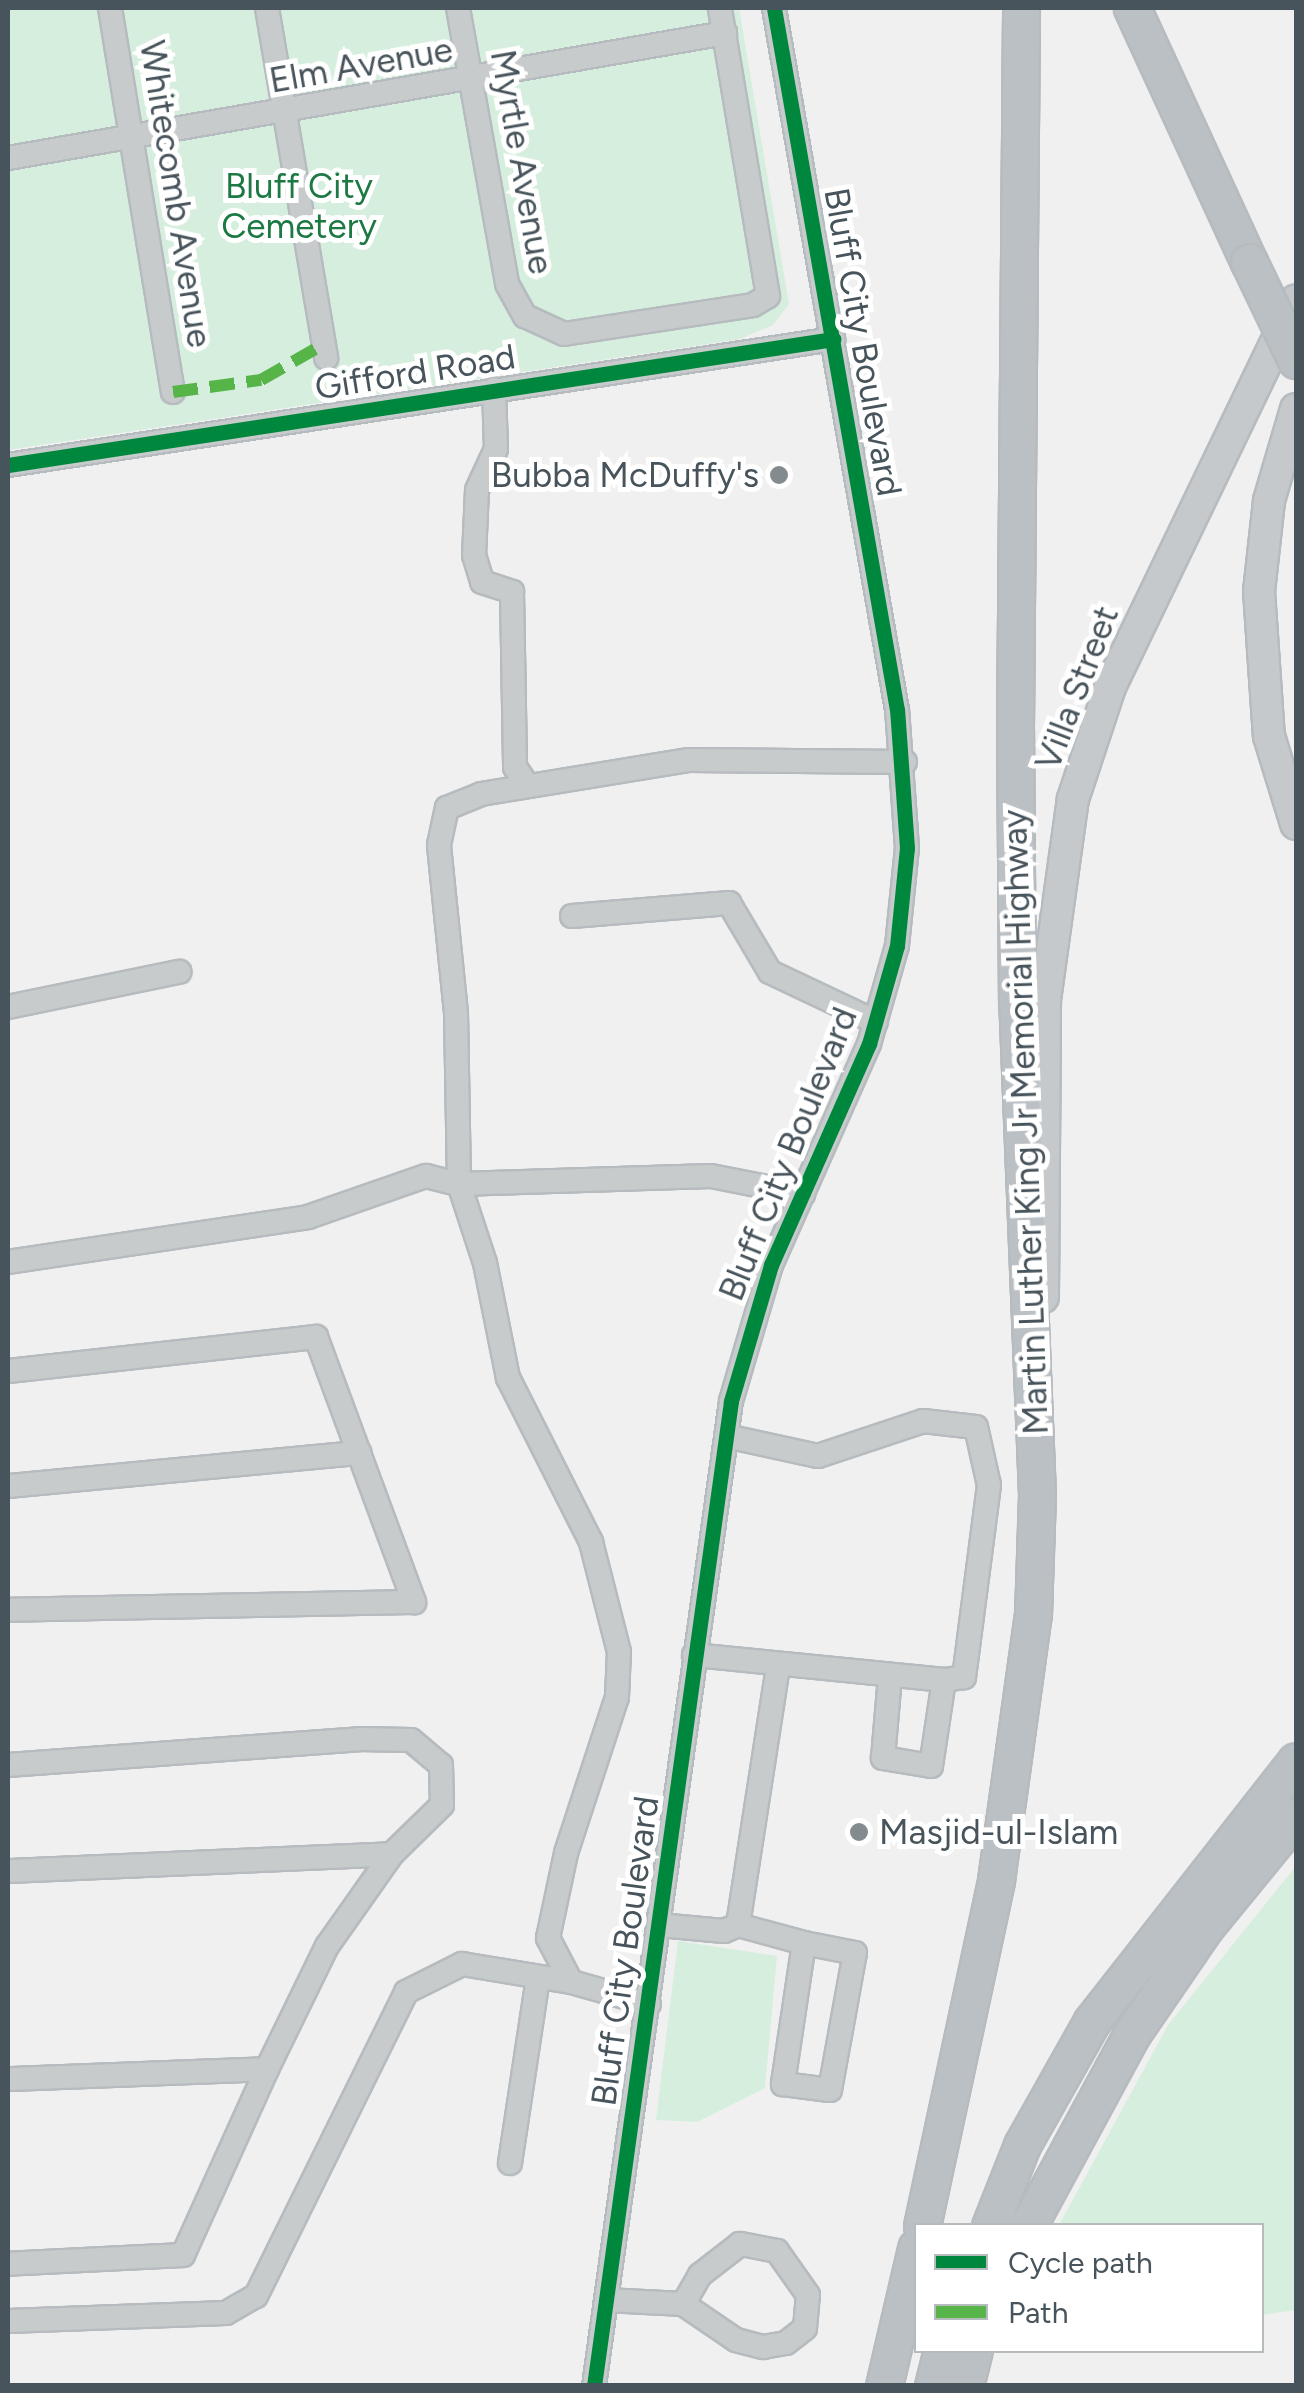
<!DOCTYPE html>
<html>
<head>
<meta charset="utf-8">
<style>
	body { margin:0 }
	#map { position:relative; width:1304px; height:2393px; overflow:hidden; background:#f1f0f0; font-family:Figtree,sans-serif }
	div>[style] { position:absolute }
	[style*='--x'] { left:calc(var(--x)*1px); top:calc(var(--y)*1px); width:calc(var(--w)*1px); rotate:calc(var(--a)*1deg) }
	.green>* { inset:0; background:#d6eedd }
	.roads { filter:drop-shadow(2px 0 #b6bbbf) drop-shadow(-2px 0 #b6bbbf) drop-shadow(0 2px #b6bbbf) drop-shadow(0 -2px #b6bbbf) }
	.minor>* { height:22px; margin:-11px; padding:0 11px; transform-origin:11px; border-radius:11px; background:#c8cbcc }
	.major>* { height:30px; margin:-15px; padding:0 15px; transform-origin:15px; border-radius:15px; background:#c6c9cb }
	.highway>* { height:35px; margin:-17.5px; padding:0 17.5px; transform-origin:17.5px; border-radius:17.5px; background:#bbc0c4 }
	.bridges { filter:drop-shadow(2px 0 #b6bbbf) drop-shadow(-2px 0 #b6bbbf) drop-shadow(0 2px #b6bbbf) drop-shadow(0 -2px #b6bbbf) }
	.highway-bridge>* { height:35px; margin:-17.5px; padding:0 17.5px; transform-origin:17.5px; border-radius:17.5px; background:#bbc0c4 }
	.quiet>* { height:12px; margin-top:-6px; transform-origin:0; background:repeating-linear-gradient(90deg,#57b448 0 25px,transparent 0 37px) }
	.cycleway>* { height:15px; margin:-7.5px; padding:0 7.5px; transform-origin:7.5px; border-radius:7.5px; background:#00873e }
	.dots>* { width:28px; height:28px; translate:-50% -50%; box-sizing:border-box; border:5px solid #fff; border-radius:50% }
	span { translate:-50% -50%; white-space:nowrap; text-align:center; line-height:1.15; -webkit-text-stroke:10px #fff; paint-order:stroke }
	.street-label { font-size:35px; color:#48545b }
	.park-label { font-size:35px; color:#1d7943 }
	.poi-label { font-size:35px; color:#48545b }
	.right { translate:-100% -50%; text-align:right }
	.left { translate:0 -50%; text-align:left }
	.frame { position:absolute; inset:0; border:10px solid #48545b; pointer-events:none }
	.legend { position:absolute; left:914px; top:2223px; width:350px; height:130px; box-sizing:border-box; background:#fff; border:2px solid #b6bbbd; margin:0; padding:12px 18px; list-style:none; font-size:30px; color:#48545b }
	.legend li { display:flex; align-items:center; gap:20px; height:50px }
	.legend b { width:50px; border:2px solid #b6bbbd }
</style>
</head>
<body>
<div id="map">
	<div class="green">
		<i style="clip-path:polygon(8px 8px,739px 8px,789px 304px,773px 325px,740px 339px,8px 450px)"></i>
		<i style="clip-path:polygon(1296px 1866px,1296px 2310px,1262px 2315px,1262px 2226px,1059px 2225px,1168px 2025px)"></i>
		<i style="clip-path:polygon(678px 1941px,777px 1956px,765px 2088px,697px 2122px,656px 2120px)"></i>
	</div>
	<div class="roads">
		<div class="minor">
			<i style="--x:110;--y:8;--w:389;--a:80.7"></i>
			<i style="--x:267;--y:8;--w:355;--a:80.4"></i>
			<i style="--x:458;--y:8;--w:280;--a:79.9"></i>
			<i style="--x:507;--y:284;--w:37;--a:61"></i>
			<i style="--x:525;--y:316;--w:43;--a:24.8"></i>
			<i style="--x:564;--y:334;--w:191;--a:-8.7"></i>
			<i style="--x:753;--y:305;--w:17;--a:-31"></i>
			<i style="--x:768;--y:296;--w:292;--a:-99.5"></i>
			<i style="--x:8;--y:158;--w:728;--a:-9.89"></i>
			<i style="--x:494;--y:389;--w:60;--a:88.1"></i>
			<i style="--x:496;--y:449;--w:45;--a:114.9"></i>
			<i style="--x:477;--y:490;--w:65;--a:92.6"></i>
			<i style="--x:474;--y:555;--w:28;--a:73"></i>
			<i style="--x:482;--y:582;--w:32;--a:18"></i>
			<i style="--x:512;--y:592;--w:175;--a:89"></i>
			<i style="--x:515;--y:767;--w:23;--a:56"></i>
			<i style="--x:8;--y:465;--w:835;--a:-8.68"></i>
			<i style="--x:572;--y:916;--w:158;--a:-4.7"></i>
			<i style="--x:729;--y:903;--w:80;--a:59.3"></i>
			<i style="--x:770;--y:972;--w:117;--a:25.3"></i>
			<i style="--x:8;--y:1007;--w:175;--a:-11.6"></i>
			<i style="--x:8;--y:1262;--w:303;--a:-8.5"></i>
			<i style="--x:308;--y:1217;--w:125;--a:-19.2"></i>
			<i style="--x:426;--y:1176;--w:34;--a:14"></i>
			<i style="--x:459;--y:1184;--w:252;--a:-1.8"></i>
			<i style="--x:711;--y:1176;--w:94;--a:11.1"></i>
			<i style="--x:8;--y:1371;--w:310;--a:-6.3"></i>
			<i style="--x:316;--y:1337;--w:283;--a:69.7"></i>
			<i style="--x:414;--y:1602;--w:406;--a:178.9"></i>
			<i style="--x:726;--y:1436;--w:94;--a:12.3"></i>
			<i style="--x:818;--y:1456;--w:111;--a:-18.4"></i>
			<i style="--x:923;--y:1421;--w:53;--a:6.5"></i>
			<i style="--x:976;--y:1427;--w:59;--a:77.4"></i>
			<i style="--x:989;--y:1485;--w:194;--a:97.4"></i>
			<i style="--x:964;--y:1677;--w:20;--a:171"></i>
			<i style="--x:8;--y:1486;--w:353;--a:-5.4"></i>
			<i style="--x:694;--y:1655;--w:251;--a:5.7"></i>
			<i style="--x:944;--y:1680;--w:87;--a:98.6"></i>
			<i style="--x:931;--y:1766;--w:49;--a:-170.5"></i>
			<i style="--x:883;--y:1758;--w:81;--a:-85.1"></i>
			<i style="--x:8;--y:1765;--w:352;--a:-4.2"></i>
			<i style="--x:359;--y:1739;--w:52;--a:1.1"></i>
			<i style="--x:411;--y:1740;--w:39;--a:40"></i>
			<i style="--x:441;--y:1765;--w:40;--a:88.6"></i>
			<i style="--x:442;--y:1805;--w:70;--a:135.6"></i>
			<i style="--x:392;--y:1854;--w:113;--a:125.2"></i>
			<i style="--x:327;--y:1946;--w:137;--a:116"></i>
			<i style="--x:8;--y:1871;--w:384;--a:-2.5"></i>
			<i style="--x:659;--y:1925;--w:65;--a:5.3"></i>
			<i style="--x:724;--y:1931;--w:15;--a:-23"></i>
			<i style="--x:738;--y:1925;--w:262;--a:-81.2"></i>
			<i style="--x:738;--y:1925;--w:68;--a:15.3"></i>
			<i style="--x:804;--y:1943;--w:143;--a:98.5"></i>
			<i style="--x:783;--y:2084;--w:47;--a:7.3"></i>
			<i style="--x:830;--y:2090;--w:139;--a:-79.7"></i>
			<i style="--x:855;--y:1953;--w:52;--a:-168.9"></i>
			<i style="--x:649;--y:2004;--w:81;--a:-164.2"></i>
			<i style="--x:571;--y:1982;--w:50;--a:-117.6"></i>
			<i style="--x:548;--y:1938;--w:87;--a:-78"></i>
			<i style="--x:566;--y:1853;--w:164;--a:-71.9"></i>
			<i style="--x:617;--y:1697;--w:45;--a:-87.5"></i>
			<i style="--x:619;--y:1652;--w:114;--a:-104.3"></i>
			<i style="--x:591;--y:1542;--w:184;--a:-116.8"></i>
			<i style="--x:508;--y:1378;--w:117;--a:-101.3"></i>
			<i style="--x:485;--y:1263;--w:83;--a:-108.2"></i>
			<i style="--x:459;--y:1184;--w:171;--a:-91"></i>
			<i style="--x:456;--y:1013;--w:169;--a:-95.8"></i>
			<i style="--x:439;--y:845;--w:38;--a:-78"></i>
			<i style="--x:447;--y:808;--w:37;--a:-22"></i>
			<i style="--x:481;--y:794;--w:211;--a:-9.3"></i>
			<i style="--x:689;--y:760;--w:216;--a:0.5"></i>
			<i style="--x:8;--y:2079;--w:259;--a:-2.2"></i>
			<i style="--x:267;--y:2069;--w:204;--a:114.3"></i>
			<i style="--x:183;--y:2255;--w:175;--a:177.1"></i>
			<i style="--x:510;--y:2163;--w:188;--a:-81.4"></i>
			<i style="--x:606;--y:2300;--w:77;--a:3"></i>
			<i style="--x:683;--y:2304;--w:64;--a:34.2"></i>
			<i style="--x:736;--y:2340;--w:28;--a:15"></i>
			<i style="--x:763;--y:2347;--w:23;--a:-10"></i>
			<i style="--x:786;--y:2343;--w:24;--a:-38"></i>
			<i style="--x:805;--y:2328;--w:33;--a:-85"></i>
			<i style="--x:808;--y:2295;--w:54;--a:-125.2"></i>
			<i style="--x:777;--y:2251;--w:38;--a:-169"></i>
			<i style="--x:740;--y:2244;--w:51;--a:142.2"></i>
			<i style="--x:700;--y:2275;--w:34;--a:120"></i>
			<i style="--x:8;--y:2321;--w:218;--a:-2.1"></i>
			<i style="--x:226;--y:2313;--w:34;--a:-30"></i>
			<i style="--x:256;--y:2296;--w:339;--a:-63.7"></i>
			<i style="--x:406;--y:1992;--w:63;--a:-26.6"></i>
			<i style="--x:462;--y:1964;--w:110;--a:9.4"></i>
			<i style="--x:594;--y:2386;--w:994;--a:-82.08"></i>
			<i style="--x:731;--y:1401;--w:142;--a:-73.6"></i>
			<i style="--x:771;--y:1265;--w:242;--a:-66.1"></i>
			<i style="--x:869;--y:1044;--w:102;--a:-74.1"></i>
			<i style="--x:897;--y:946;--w:99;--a:-84.2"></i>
			<i style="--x:907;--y:848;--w:138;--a:-94.1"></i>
			<i style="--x:897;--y:710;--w:713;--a:-99.94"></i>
		</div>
		<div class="major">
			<i style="--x:1296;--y:409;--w:96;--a:106.4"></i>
			<i style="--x:1269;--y:501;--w:91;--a:96.3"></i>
			<i style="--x:1259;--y:591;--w:145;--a:86.1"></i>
			<i style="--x:1269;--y:736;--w:92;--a:72.9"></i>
			<i style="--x:1043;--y:1297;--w:297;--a:-89.6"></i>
			<i style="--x:1045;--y:1000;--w:203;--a:-82.1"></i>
			<i style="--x:1073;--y:799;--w:118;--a:-71.7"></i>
			<i style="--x:1110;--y:687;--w:429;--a:-64.3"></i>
		</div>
		<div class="highway">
			<i style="--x:1132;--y:8;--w:280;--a:65.3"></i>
			<i style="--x:922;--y:2226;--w:354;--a:-77.9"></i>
			<i style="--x:996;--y:1880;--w:268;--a:-82.1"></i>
			<i style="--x:1033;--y:1615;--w:120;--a:-88.1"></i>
			<i style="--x:1037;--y:1495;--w:489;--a:-92.3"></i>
			<i style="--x:1017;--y:1006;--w:277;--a:-90.4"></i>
			<i style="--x:1015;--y:729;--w:721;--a:-89.52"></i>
			<i style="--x:990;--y:2226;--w:87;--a:-68.4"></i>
			<i style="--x:1022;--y:2145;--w:142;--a:-60.6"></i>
			<i style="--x:1092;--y:2021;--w:330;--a:-51.9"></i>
			<i style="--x:1028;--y:2226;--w:218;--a:-61.6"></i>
			<i style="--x:1132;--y:2034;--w:131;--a:-55.6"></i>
			<i style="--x:1206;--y:1926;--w:142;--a:-50.7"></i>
			<i style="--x:884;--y:2386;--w:142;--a:-76.9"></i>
			<i style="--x:933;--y:2386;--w:37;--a:-76"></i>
			<i style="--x:965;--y:2386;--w:37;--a:-76"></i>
		</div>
	</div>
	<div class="bridges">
		<div class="highway-bridge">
			<i style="--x:1249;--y:262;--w:109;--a:64.4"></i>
		</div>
	</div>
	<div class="quiet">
		<i style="--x:173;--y:392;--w:89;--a:-7.8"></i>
		<i style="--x:261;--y:380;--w:73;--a:-29.7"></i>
	</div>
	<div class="cycleway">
		<i style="--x:8;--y:465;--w:835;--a:-8.68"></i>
		<i style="--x:594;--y:2386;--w:994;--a:-82.08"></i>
		<i style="--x:731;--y:1401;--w:142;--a:-73.6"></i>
		<i style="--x:771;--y:1265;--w:242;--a:-66.1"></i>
		<i style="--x:869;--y:1044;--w:102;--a:-74.1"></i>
		<i style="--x:897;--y:946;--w:99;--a:-84.2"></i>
		<i style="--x:907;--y:848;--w:138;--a:-94.1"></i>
		<i style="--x:897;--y:710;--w:713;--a:-99.94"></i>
	</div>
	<div class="dots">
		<i style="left:779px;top:475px;background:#838b8f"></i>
		<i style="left:859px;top:1832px;background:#838b8f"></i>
	</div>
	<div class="street-label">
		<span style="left:361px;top:65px;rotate:-10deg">Elm Avenue</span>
		<span style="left:522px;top:162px;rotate:80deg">Myrtle Avenue</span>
		<span style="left:176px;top:194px;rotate:81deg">Whitecomb Avenue</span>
		<span style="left:863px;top:342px;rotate:80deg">Bluff City Boulevard</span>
		<span style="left:415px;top:372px;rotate:-9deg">Gifford Road</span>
		<span style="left:1077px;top:688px;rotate:-69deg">Villa Street</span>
		<span style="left:1025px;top:1122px;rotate:-92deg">Martin Luther King Jr Memorial Highway</span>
		<span style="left:788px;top:1154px;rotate:-68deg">Bluff City Boulevard</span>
		<span style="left:625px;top:1951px;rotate:-82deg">Bluff City Boulevard</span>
	</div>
	<div class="park-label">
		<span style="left:299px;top:206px">Bluff City<br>Cemetery</span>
	</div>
	<div class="poi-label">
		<span class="right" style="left:759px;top:475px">Bubba McDuffy's</span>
		<span class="left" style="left:879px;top:1832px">Masjid-ul-Islam</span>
	</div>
	<div class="frame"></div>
	<ul class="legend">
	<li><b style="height:12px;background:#00873e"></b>Cycle path</li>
	<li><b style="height:12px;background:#57b448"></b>Path</li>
	</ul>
</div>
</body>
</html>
